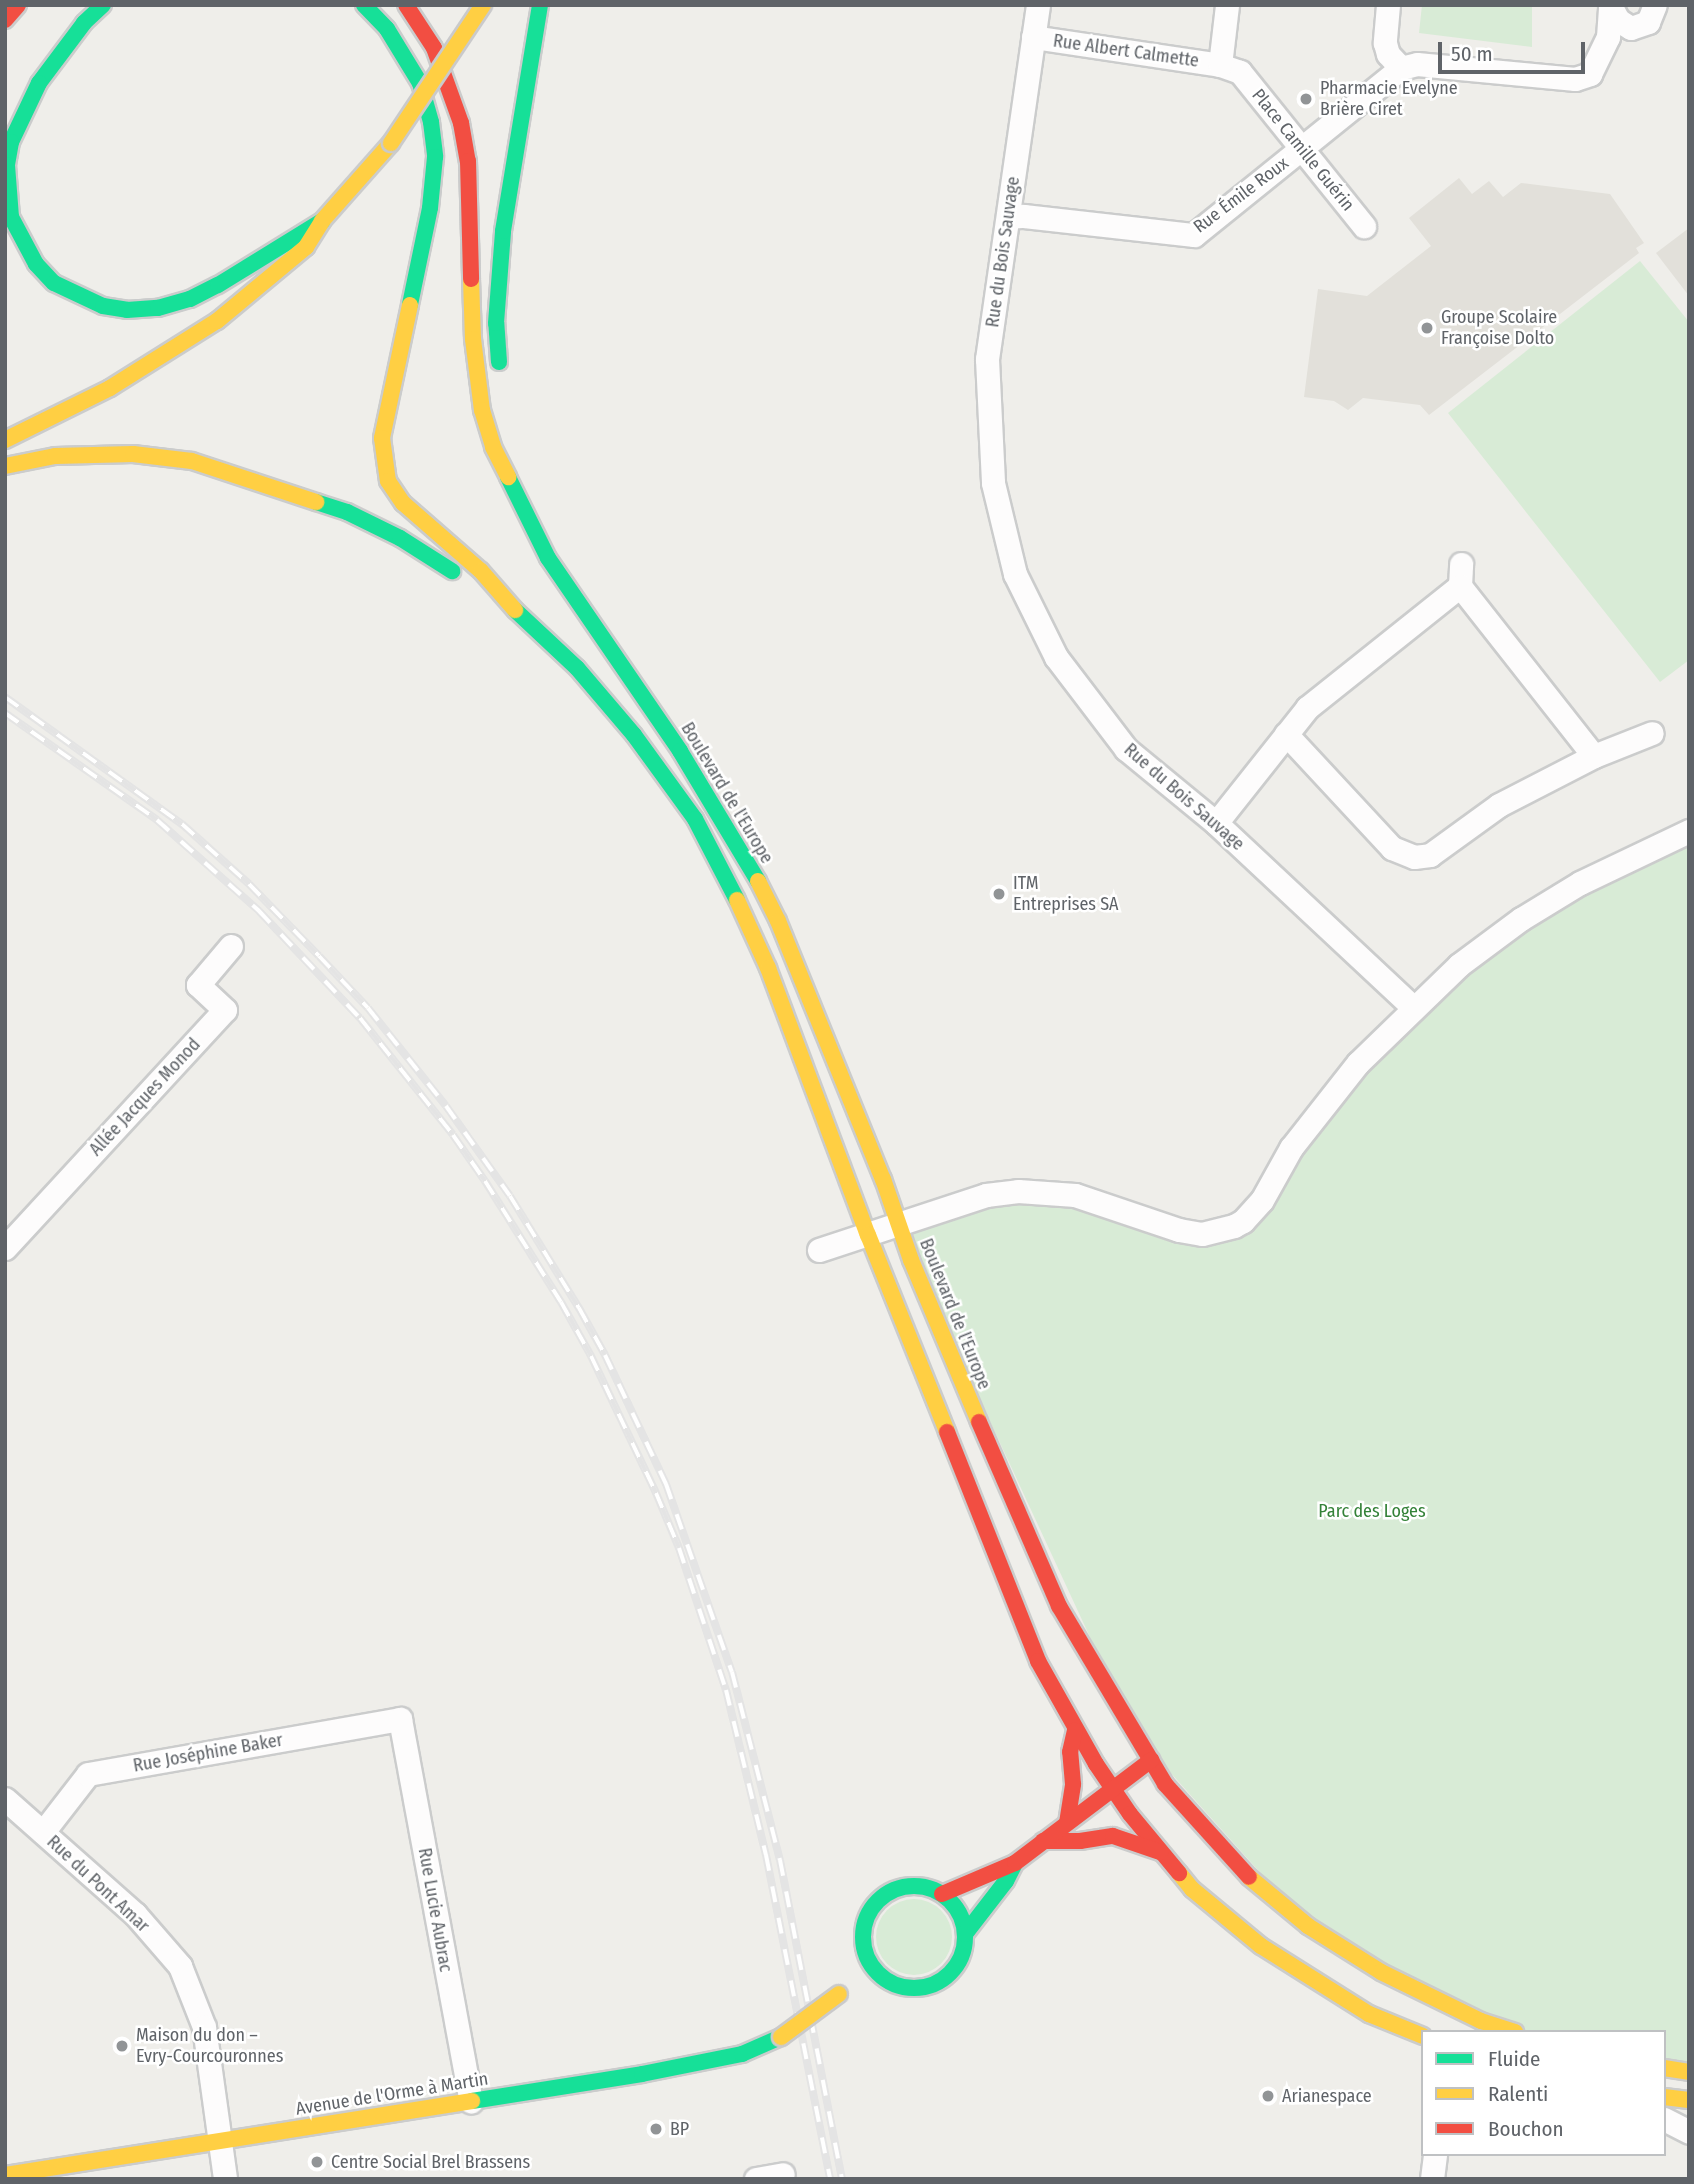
<!DOCTYPE html>
<html>
<head>
<meta charset="utf-8">
<style>
	body { margin:0 }
	#map { position:relative; width:1694px; height:2184px; overflow:hidden; background:#efeeea; font-family:"Fira Sans Condensed",sans-serif }
	div>[style] { position:absolute }
	[style*='--x'] { left:calc(var(--x)*1px); top:calc(var(--y)*1px); width:calc(var(--w)*1px); rotate:calc(var(--a)*1deg) }
	.education>* { inset:0; background:#e2e0da }
	.green>* { inset:0; background:#d8ebd6 }
	.round { border-radius:50% }
	.roads { filter:drop-shadow(2px 0 #cbcccc) drop-shadow(-2px 0 #cbcccc) drop-shadow(0 2px #cbcccc) drop-shadow(0 -2px #cbcccc) }
	.street>* { height:23px; margin:-11.5px; padding:0 11.5px; transform-origin:11.5px; border-radius:11.5px; background:#fdfcfc }
	.fast>* { height:16px; margin:-8px; padding:0 8px; transform-origin:8px; border-radius:8px; background:#16e098 }
	.fast>.ring { margin:-8px; padding:0; box-sizing:content-box; background:none; border:16px solid #16e098; border-radius:50% }
	.slow>* { height:16px; margin:-8px; padding:0 8px; transform-origin:8px; border-radius:8px; background:#ffcf43 }
	.jam>* { height:16px; margin:-8px; padding:0 8px; transform-origin:8px; border-radius:8px; background:#f24e42 }
	.rail>* { height:8px; margin-top:-4px; transform-origin:0; background:repeating-linear-gradient(90deg,#fff 0 16px,#e4e4e4 0 32px); box-sizing:border-box; border-block:2px solid #e4e4e4 }
	.bridges { filter:drop-shadow(2px 0 #cacacb) drop-shadow(-2px 0 #cacacb) drop-shadow(0 2px #cacacb) drop-shadow(0 -2px #cacacb) }
	.slow-bridge>* { height:16px; margin:-8px; padding:0 8px; transform-origin:8px; border-radius:8px; background:#ffcf43 }
	.dots>* { width:19px; height:19px; translate:-50% -50%; box-sizing:border-box; border:4px solid #fff; border-radius:50% }
	span { translate:-50% -50%; white-space:nowrap; text-align:center; line-height:1.15; -webkit-text-stroke:5px #fff; paint-order:stroke }
	.street-label { font-size:18px; color:#5f6368 }
	.poi-label { font-size:18px; color:#5f6368 }
	.left { translate:0 -50%; text-align:left }
	.park-label { font-size:18px; color:#348238 }
	.frame { position:absolute; inset:0; border:7px solid #5f6368; pointer-events:none }
	.legend { position:absolute; left:1421px; top:2030px; width:245px; height:126px; box-sizing:border-box; background:#fff; border:2px solid #bfc1c3; margin:0; padding:9px 12px; list-style:none; font-size:21px; color:#5f6368 }
	.legend li { display:flex; align-items:center; gap:14px; height:35px }
	.legend b { width:35px; border:2px solid #bfc1c3 }
	.scale { position:absolute; left:1438px; top:42px; width:147px; height:32px; box-sizing:border-box; border:4px solid #5f6368; border-top:0; padding-left:9px; font-size:21px; line-height:24px; white-space:nowrap; color:#5f6368; -webkit-text-stroke:5px #fff; paint-order:stroke }
</style>
</head>
<body>
<div id="map">
	<div class="education">
		<i style="clip-path:polygon(1459px 178px,1472px 194px,1489px 181px,1503px 197px,1521px 183px,1610px 194px,1644px 243px,1636px 248px,1639px 253px,1429px 415px,1420px 405px,1363px 398px,1348px 410px,1334px 401px,1304px 397px,1318px 289px,1367px 296px,1431px 246px,1409px 218px)"></i>
		<i style="clip-path:polygon(1689px 228px,1689px 296px,1656px 253px)"></i>
	</div>
	<div class="green">
		<i style="clip-path:polygon(1422px 5px,1532px 5px,1532px 47px,1419px 33px)"></i>
		<i style="clip-path:polygon(1640px 261px,1689px 322px,1689px 660px,1660px 682px,1448px 413px)"></i>
		<i style="clip-path:polygon(1689px 831px,1689px 2072px,1664px 2068px,1664px 2032px,1515px 2032px,1308px 1926px,1134px 1732px,898px 1223px,1018px 1191px,1149px 1221px,1234px 1226px,1291px 1148px,1459px 965px)"></i>
		<i class="round" style="left:876px;top:1899px;width:76px;height:76px"></i>
	</div>
	<div class="roads">
		<div class="street">
			<i style="--x:1038;--y:5;--w:358;--a:98.2"></i>
			<i style="--x:987;--y:359;--w:124;--a:87.2"></i>
			<i style="--x:993;--y:483;--w:94;--a:76.4"></i>
			<i style="--x:1015;--y:574;--w:93;--a:63.7"></i>
			<i style="--x:1056;--y:657;--w:116;--a:52.7"></i>
			<i style="--x:1126;--y:749;--w:117;--a:39.4"></i>
			<i style="--x:1216;--y:823;--w:271;--a:43.1"></i>
			<i style="--x:1388;--y:5;--w:38;--a:95"></i>
			<i style="--x:1385;--y:43;--w:11;--a:75"></i>
			<i style="--x:1388;--y:54;--w:19;--a:47"></i>
			<i style="--x:1610;--y:5;--w:17;--a:62"></i>
			<i style="--x:1618;--y:20;--w:15;--a:32"></i>
			<i style="--x:1631;--y:28;--w:18;--a:-19"></i>
			<i style="--x:1648;--y:22;--w:18;--a:-68"></i>
			<i style="--x:1033;--y:37;--w:189;--a:8.5"></i>
			<i style="--x:1220;--y:65;--w:21;--a:19"></i>
			<i style="--x:1240;--y:72;--w:198;--a:51.2"></i>
			<i style="--x:1220;--y:65;--w:60;--a:-83.3"></i>
			<i style="--x:1008;--y:217;--w:16;--a:-4"></i>
			<i style="--x:1024;--y:216;--w:171;--a:6.4"></i>
			<i style="--x:1194;--y:235;--w:266;--a:-38.9"></i>
			<i style="--x:1401;--y:68;--w:16;--a:-14"></i>
			<i style="--x:1417;--y:64;--w:159;--a:5.4"></i>
			<i style="--x:1575;--y:79;--w:16;--a:-18"></i>
			<i style="--x:1590;--y:74;--w:41;--a:-64.1"></i>
			<i style="--x:1608;--y:37;--w:32;--a:-86"></i>
			<i style="--x:1460;--y:586;--w:22;--a:-87"></i>
			<i style="--x:1286;--y:734;--w:156;--a:47.1"></i>
			<i style="--x:1392;--y:848;--w:24;--a:22"></i>
			<i style="--x:1414;--y:857;--w:16;--a:-7"></i>
			<i style="--x:1430;--y:855;--w:85;--a:-35.9"></i>
			<i style="--x:1499;--y:805;--w:107;--a:-27.3"></i>
			<i style="--x:1594;--y:756;--w:62;--a:-21.6"></i>
			<i style="--x:1216;--y:823;--w:147;--a:-51.6"></i>
			<i style="--x:1307;--y:708;--w:196;--a:-38.6"></i>
			<i style="--x:1460;--y:586;--w:216;--a:51.8"></i>
			<i style="--x:5;--y:1248;--w:324;--a:-47.3"></i>
			<i style="--x:225;--y:1010;--w:37;--a:-137"></i>
			<i style="--x:198;--y:985;--w:51;--a:-49.8"></i>
			<i style="--x:819;--y:1250;--w:176;--a:-18.2"></i>
			<i style="--x:986;--y:1195;--w:32;--a:-7"></i>
			<i style="--x:1018;--y:1191;--w:57;--a:4"></i>
			<i style="--x:1075;--y:1195;--w:110;--a:18.6"></i>
			<i style="--x:1179;--y:1230;--w:23;--a:10"></i>
			<i style="--x:1202;--y:1234;--w:33;--a:-14"></i>
			<i style="--x:1234;--y:1226;--w:10;--a:-29"></i>
			<i style="--x:1243;--y:1221;--w:28;--a:-48"></i>
			<i style="--x:1262;--y:1200;--w:60;--a:-60.9"></i>
			<i style="--x:1291;--y:1148;--w:108;--a:-51.8"></i>
			<i style="--x:1358;--y:1063;--w:141;--a:-44.1"></i>
			<i style="--x:1459;--y:965;--w:77;--a:-36.6"></i>
			<i style="--x:1521;--y:919;--w:69;--a:-31.4"></i>
			<i style="--x:1580;--y:883;--w:121;--a:-25.5"></i>
			<i style="--x:5;--y:1799;--w:174;--a:41.5"></i>
			<i style="--x:135;--y:1914;--w:69;--a:49.1"></i>
			<i style="--x:180;--y:1966;--w:66;--a:68.5"></i>
			<i style="--x:204;--y:2027;--w:153;--a:82.1"></i>
			<i style="--x:43;--y:1832;--w:73;--a:-52.2"></i>
			<i style="--x:88;--y:1774;--w:317;--a:-10"></i>
			<i style="--x:400;--y:1719;--w:389;--a:79.5"></i>
			<i style="--x:1664;--y:2119;--w:28;--a:27"></i>
			<i style="--x:756;--y:2179;--w:27;--a:-10"></i>
			<i style="--x:1432;--y:2179;--w:25;--a:-83"></i>
		</div>
		<div class="fast">
			<i style="--x:103;--y:5;--w:26;--a:137"></i>
			<i style="--x:84;--y:23;--w:75;--a:126.9"></i>
			<i style="--x:39;--y:83;--w:65;--a:115.4"></i>
			<i style="--x:11;--y:142;--w:23;--a:100"></i>
			<i style="--x:7;--y:165;--w:52;--a:85.6"></i>
			<i style="--x:11;--y:217;--w:53;--a:62"></i>
			<i style="--x:36;--y:264;--w:26;--a:47"></i>
			<i style="--x:54;--y:283;--w:54;--a:25.1"></i>
			<i style="--x:103;--y:306;--w:24;--a:9"></i>
			<i style="--x:127;--y:310;--w:31;--a:-4"></i>
			<i style="--x:158;--y:308;--w:33;--a:-16"></i>
			<i style="--x:190;--y:299;--w:31;--a:-27"></i>
			<i style="--x:218;--y:285;--w:122;--a:-31.6"></i>
			<i style="--x:364;--y:5;--w:33;--a:46"></i>
			<i style="--x:387;--y:29;--w:63;--a:58.6"></i>
			<i style="--x:420;--y:83;--w:41;--a:74.2"></i>
			<i style="--x:431;--y:122;--w:35;--a:83"></i>
			<i style="--x:435;--y:157;--w:51;--a:95.6"></i>
			<i style="--x:430;--y:208;--w:99;--a:101.7"></i>
			<i style="--x:499;--y:362;--w:39;--a:-94"></i>
			<i style="--x:496;--y:323;--w:92;--a:-85.6"></i>
			<i style="--x:503;--y:231;--w:229;--a:-80.7"></i>
			<i style="--x:508;--y:477;--w:90;--a:63.7"></i>
			<i style="--x:548;--y:558;--w:234;--a:55.6"></i>
			<i style="--x:680;--y:751;--w:152;--a:59"></i>
			<i style="--x:316;--y:502;--w:33;--a:18"></i>
			<i style="--x:347;--y:512;--w:59;--a:26.1"></i>
			<i style="--x:400;--y:538;--w:62;--a:32.4"></i>
			<i style="--x:515;--y:610;--w:85;--a:43.1"></i>
			<i style="--x:577;--y:668;--w:88;--a:49.6"></i>
			<i style="--x:634;--y:735;--w:104;--a:54"></i>
			<i style="--x:695;--y:819;--w:91;--a:62.6"></i>
			<i class="ring" style="left:863px;top:1886px;width:86px;height:86px"></i>
			<i style="--x:965;--y:1934;--w:67;--a:-52.3"></i>
			<i style="--x:1006;--y:1881;--w:20;--a:-63"></i>
			<i style="--x:472;--y:2101;--w:172;--a:-9"></i>
			<i style="--x:642;--y:2074;--w:102;--a:-11.3"></i>
			<i style="--x:742;--y:2054;--w:43;--a:-23.6"></i>
		</div>
		<div class="slow">
			<i style="--x:471;--y:279;--w:60;--a:88.1"></i>
			<i style="--x:473;--y:339;--w:72;--a:82.8"></i>
			<i style="--x:482;--y:410;--w:39;--a:73"></i>
			<i style="--x:493;--y:447;--w:34;--a:63"></i>
			<i style="--x:410;--y:305;--w:136;--a:101.9"></i>
			<i style="--x:382;--y:438;--w:43;--a:82.1"></i>
			<i style="--x:388;--y:481;--w:27;--a:56"></i>
			<i style="--x:403;--y:503;--w:103;--a:41.1"></i>
			<i style="--x:481;--y:571;--w:52;--a:48.9"></i>
			<i style="--x:5;--y:440;--w:117;--a:-26.3"></i>
			<i style="--x:110;--y:388;--w:126;--a:-32.1"></i>
			<i style="--x:217;--y:321;--w:116;--a:-39.7"></i>
			<i style="--x:306;--y:247;--w:31;--a:-58"></i>
			<i style="--x:322;--y:221;--w:104;--a:-48.5"></i>
			<i style="--x:5;--y:466;--w:51;--a:-11.3"></i>
			<i style="--x:55;--y:456;--w:78;--a:-1.5"></i>
			<i style="--x:133;--y:454;--w:59;--a:6.8"></i>
			<i style="--x:192;--y:461;--w:131;--a:18.3"></i>
			<i style="--x:758;--y:881;--w:45;--a:63.4"></i>
			<i style="--x:778;--y:921;--w:279;--a:67.9"></i>
			<i style="--x:883;--y:1179;--w:86;--a:70.9"></i>
			<i style="--x:911;--y:1260;--w:176;--a:67.2"></i>
			<i style="--x:737;--y:900;--w:75;--a:65.5"></i>
			<i style="--x:768;--y:968;--w:285;--a:69.5"></i>
			<i style="--x:868;--y:1235;--w:212;--a:68.1"></i>
			<i style="--x:1179;--y:1873;--w:21;--a:51"></i>
			<i style="--x:1192;--y:1889;--w:89;--a:39.6"></i>
			<i style="--x:1261;--y:1946;--w:128;--a:32.2"></i>
			<i style="--x:1369;--y:2014;--w:58;--a:22.2"></i>
			<i style="--x:1249;--y:1877;--w:77;--a:39.7"></i>
			<i style="--x:1308;--y:1926;--w:86;--a:32.2"></i>
			<i style="--x:1381;--y:1972;--w:111;--a:26.1"></i>
			<i style="--x:1481;--y:2021;--w:36;--a:18"></i>
			<i style="--x:1664;--y:2068;--w:25;--a:9"></i>
			<i style="--x:1664;--y:2097;--w:25;--a:7"></i>
			<i style="--x:5;--y:2175;--w:473;--a:-9"></i>
		</div>
		<div class="jam">
			<i style="--x:406;--y:5;--w:51;--a:56.9"></i>
			<i style="--x:434;--y:48;--w:80;--a:70.2"></i>
			<i style="--x:461;--y:123;--w:39;--a:80"></i>
			<i style="--x:468;--y:161;--w:118;--a:88.5"></i>
			<i style="--x:5;--y:20;--w:20;--a:-49"></i>
			<i style="--x:979;--y:1422;--w:201;--a:66.5"></i>
			<i style="--x:1059;--y:1606;--w:207;--a:59.2"></i>
			<i style="--x:1165;--y:1784;--w:125;--a:47.9"></i>
			<i style="--x:947;--y:1432;--w:246;--a:68.3"></i>
			<i style="--x:1038;--y:1661;--w:118;--a:60.6"></i>
			<i style="--x:1096;--y:1764;--w:60;--a:55.8"></i>
			<i style="--x:1130;--y:1814;--w:77;--a:50.3"></i>
			<i style="--x:1067;--y:1823;--w:39;--a:-81"></i>
			<i style="--x:1073;--y:1784;--w:32;--a:-95"></i>
			<i style="--x:1070;--y:1752;--w:22;--a:-77"></i>
			<i style="--x:1043;--y:1841;--w:37;--a:0"></i>
			<i style="--x:1080;--y:1841;--w:33;--a:-9"></i>
			<i style="--x:1113;--y:1836;--w:50;--a:18.8"></i>
			<i style="--x:942;--y:1894;--w:79;--a:-23"></i>
			<i style="--x:1015;--y:1863;--w:171;--a:-37.1"></i>
		</div>
	</div>
	<div class="rail">
		<i style="--x:5;--y:697;--w:218;--a:35.7"></i>
		<i style="--x:182;--y:824;--w:90;--a:41.8"></i>
		<i style="--x:249;--y:884;--w:100;--a:45.8"></i>
		<i style="--x:319;--y:956;--w:71;--a:46.7"></i>
		<i style="--x:368;--y:1008;--w:125;--a:51.5"></i>
		<i style="--x:446;--y:1106;--w:110;--a:54.6"></i>
		<i style="--x:510;--y:1196;--w:132;--a:58.4"></i>
		<i style="--x:579;--y:1308;--w:54;--a:61"></i>
		<i style="--x:605;--y:1355;--w:143;--a:64.7"></i>
		<i style="--x:666;--y:1484;--w:199;--a:70.7"></i>
		<i style="--x:732;--y:1672;--w:194;--a:75.7"></i>
		<i style="--x:780;--y:1860;--w:325;--a:79"></i>
		<i style="--x:5;--y:713;--w:186;--a:35.1"></i>
		<i style="--x:157;--y:820;--w:137;--a:41.7"></i>
		<i style="--x:259;--y:911;--w:147;--a:46.7"></i>
		<i style="--x:360;--y:1018;--w:149;--a:51.5"></i>
		<i style="--x:453;--y:1135;--w:56;--a:55.2"></i>
		<i style="--x:485;--y:1181;--w:143;--a:57.9"></i>
		<i style="--x:561;--y:1302;--w:62;--a:60.9"></i>
		<i style="--x:591;--y:1356;--w:152;--a:64.6"></i>
		<i style="--x:656;--y:1493;--w:60;--a:67.3"></i>
		<i style="--x:679;--y:1548;--w:150;--a:71.7"></i>
		<i style="--x:726;--y:1690;--w:170;--a:76.4"></i>
		<i style="--x:766;--y:1855;--w:330;--a:78.8"></i>
	</div>
	<div class="bridges">
		<div class="slow-bridge">
			<i style="--x:391;--y:143;--w:166;--a:-56.3"></i>
			<i style="--x:781;--y:2037;--w:72;--a:-36.6"></i>
		</div>
	</div>
	<div class="dots">
		<i style="left:1306px;top:99px;background:#919496"></i>
		<i style="left:1427px;top:328px;background:#919496"></i>
		<i style="left:999px;top:894px;background:#919496"></i>
		<i style="left:122px;top:2046px;background:#919496"></i>
		<i style="left:1268px;top:2096px;background:#919496"></i>
		<i style="left:656px;top:2129px;background:#919496"></i>
		<i style="left:317px;top:2162px;background:#919496"></i>
	</div>
	<div class="street-label">
		<span style="left:1126px;top:51px;rotate:8deg">Rue Albert Calmette</span>
		<span style="left:1303px;top:150px;rotate:51deg">Place Camille Guérin</span>
		<span style="left:1241px;top:195px;rotate:-37deg">Rue Émile Roux</span>
		<span style="left:1003px;top:252px;rotate:-82deg">Rue du Bois Sauvage</span>
		<span style="left:727px;top:793px;rotate:59deg">Boulevard de l'Europe</span>
		<span style="left:1184px;top:797px;rotate:41deg">Rue du Bois Sauvage</span>
		<span style="left:145px;top:1097px;rotate:-47deg">Allée Jacques Monod</span>
		<span style="left:955px;top:1314px;rotate:68deg">Boulevard de l'Europe</span>
		<span style="left:208px;top:1753px;rotate:-10deg">Rue Joséphine Baker</span>
		<span style="left:98px;top:1884px;rotate:43deg">Rue du Pont Amar</span>
		<span style="left:435px;top:1910px;rotate:80deg">Rue Lucie Aubrac</span>
		<span style="left:392px;top:2094px;rotate:-9deg">Avenue de l'Orme à Martin</span>
	</div>
	<div class="poi-label">
		<span class="left" style="left:1320px;top:99px">Pharmacie Evelyne<br>Brière Ciret</span>
		<span class="left" style="left:1441px;top:328px">Groupe Scolaire<br>Françoise Dolto</span>
		<span class="left" style="left:1013px;top:894px">ITM<br>Entreprises SA</span>
		<span class="left" style="left:136px;top:2046px">Maison du don –<br>Evry-Courcouronnes</span>
		<span class="left" style="left:1282px;top:2096px">Arianespace</span>
		<span class="left" style="left:670px;top:2129px">BP</span>
		<span class="left" style="left:331px;top:2162px">Centre Social Brel Brassens</span>
	</div>
	<div class="park-label">
		<span style="left:1372px;top:1511px">Parc des Loges</span>
	</div>
	<div class="frame"></div>
	<ul class="legend">
	<li><b style="height:9px;background:#16e098"></b>Fluide</li>
	<li><b style="height:9px;background:#ffcf43"></b>Ralenti</li>
	<li><b style="height:9px;background:#f24e42"></b>Bouchon</li>
	</ul>
	<div class="scale">50 m</div>
</div>
</body>
</html>
